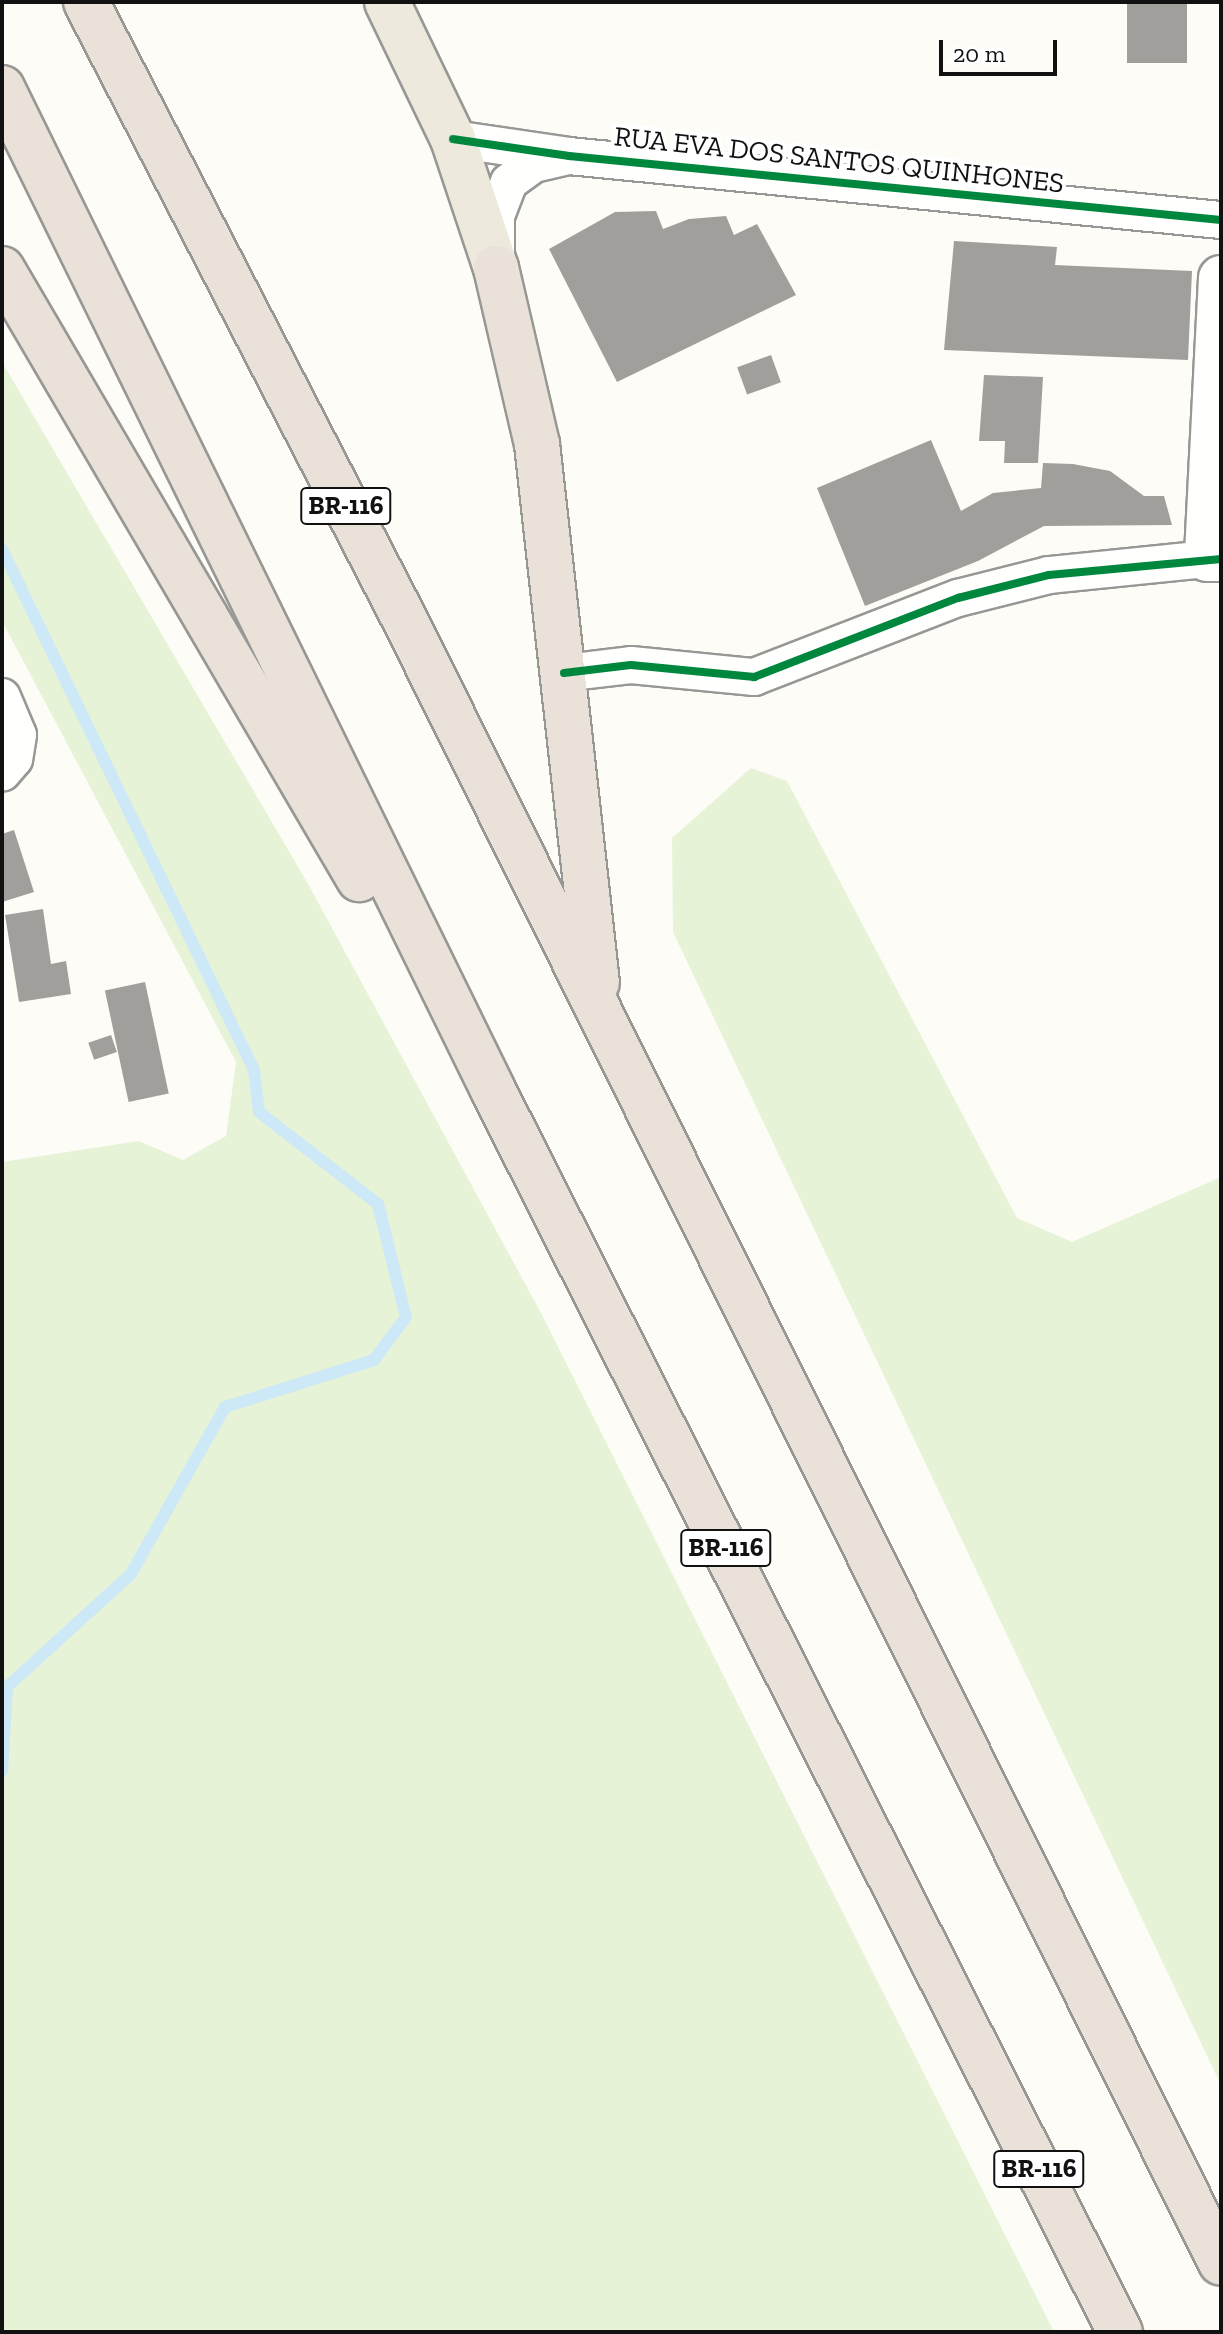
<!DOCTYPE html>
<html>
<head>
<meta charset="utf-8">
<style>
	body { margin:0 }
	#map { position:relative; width:1223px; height:2334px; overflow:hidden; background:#fdfcf7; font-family:"Zilla Slab",serif }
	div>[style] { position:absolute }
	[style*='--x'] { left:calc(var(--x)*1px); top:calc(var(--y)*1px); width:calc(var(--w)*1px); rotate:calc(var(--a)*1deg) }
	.green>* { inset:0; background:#e7f3d7 }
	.stream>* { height:12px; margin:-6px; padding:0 6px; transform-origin:6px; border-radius:6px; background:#cde8f7 }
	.building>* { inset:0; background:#a19f9c; transform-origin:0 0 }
	.roads { filter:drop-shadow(2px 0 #979795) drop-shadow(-2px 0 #979795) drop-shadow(0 2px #979795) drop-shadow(0 -2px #979795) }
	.minor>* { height:36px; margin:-18px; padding:0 18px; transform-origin:18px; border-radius:18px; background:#fffffe }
	.tertiary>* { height:44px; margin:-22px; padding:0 22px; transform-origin:22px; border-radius:22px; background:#fffffe }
	.primary>* { height:44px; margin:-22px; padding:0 22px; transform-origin:22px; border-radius:22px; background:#ede9dc }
	.motorway>* { height:44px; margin:-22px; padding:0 22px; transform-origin:22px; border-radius:22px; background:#eae1d8 }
	.cycleway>* { height:8px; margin:-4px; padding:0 4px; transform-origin:4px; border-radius:4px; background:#00873e }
	span { translate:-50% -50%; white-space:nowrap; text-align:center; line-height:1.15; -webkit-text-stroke:8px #fff; paint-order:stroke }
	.shield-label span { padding:2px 6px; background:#fff; border:2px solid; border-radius:6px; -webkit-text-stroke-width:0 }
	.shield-label { font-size:26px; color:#111; font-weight:700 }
	.street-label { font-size:28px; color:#111 }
	.frame { position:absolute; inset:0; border:4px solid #111; pointer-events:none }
	.scale { position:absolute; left:939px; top:40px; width:118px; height:36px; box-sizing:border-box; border:4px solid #111; border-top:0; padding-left:10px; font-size:24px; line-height:28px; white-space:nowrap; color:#111; -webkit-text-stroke:6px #fff; paint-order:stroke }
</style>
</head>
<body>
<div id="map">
	<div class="green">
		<i style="clip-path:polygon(2px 362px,307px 882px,541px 1313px,1054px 2332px,2px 2332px,2px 1162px,139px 1141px,183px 1160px,226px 1136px,236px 1062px,2px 621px)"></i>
		<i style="clip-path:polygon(751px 768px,787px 781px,1017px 1218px,1072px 1242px,1221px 1177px,1221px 2085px,673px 932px,672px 838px)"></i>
	</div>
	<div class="stream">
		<i style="--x:2;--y:549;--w:579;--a:64.19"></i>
		<i style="--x:254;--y:1070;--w:42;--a:83.2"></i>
		<i style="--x:259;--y:1112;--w:150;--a:37.7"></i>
		<i style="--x:378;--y:1204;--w:116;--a:76.1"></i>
		<i style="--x:406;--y:1317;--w:54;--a:126.7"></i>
		<i style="--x:374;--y:1360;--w:156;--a:162.5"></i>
		<i style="--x:225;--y:1407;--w:192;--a:119.4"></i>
		<i style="--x:131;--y:1574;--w:168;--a:137.7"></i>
		<i style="--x:7;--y:1687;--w:84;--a:93.4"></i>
	</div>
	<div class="building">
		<i style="left:1127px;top:2px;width:60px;height:61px"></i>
		<i style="clip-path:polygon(656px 211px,663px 229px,689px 219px,726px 216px,734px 235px,757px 224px,796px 295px,617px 382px,549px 249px,615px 212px)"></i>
		<i style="clip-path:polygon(954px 241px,1057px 247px,1055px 265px,1192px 271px,1188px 360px,944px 350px)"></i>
		<i style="left:771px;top:355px;width:29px;height:36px;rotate:70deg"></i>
		<i style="clip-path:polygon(984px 375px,1043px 377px,1038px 463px,1004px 463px,1005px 441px,979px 441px)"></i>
		<i style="clip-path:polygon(931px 440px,961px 511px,993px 493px,1041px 488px,1043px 463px,1073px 464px,1110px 471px,1144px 496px,1164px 496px,1172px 525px,1044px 526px,978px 561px,865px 606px,817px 488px)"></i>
		<i style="clip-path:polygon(14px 830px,34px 892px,2px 902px,2px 834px)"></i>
		<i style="clip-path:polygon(43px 909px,51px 964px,66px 961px,71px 994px,19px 1002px,5px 915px)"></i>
		<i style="left:145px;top:982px;width:114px;height:41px;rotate:78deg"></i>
		<i style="left:111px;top:1035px;width:18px;height:24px;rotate:71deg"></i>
	</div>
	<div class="roads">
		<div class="minor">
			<i style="--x:453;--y:139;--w:117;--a:8.3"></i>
			<i style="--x:569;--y:156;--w:655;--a:5.61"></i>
			<i style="--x:496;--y:255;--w:39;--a:-90"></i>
			<i style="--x:496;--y:216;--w:36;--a:-69"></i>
			<i style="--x:509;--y:182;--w:31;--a:-36"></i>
			<i style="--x:534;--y:164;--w:31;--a:-13"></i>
			<i style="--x:564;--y:673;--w:67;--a:-6.8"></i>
			<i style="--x:631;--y:665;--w:124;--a:5.6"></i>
			<i style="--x:754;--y:677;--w:219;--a:-21.2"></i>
			<i style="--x:958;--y:598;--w:94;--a:-14.2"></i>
			<i style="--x:1049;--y:575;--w:159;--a:-5.8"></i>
			<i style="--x:2;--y:697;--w:41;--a:67.2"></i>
			<i style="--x:18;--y:735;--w:24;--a:99"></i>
			<i style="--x:14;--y:759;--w:18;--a:131"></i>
		</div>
		<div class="tertiary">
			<i style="--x:1221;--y:278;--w:281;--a:92.9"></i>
			<i style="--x:1207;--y:559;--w:14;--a:0"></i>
		</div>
		<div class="primary">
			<i style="--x:387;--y:2;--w:152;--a:64.3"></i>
			<i style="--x:453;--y:139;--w:136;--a:71.6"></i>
		</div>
		<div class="motorway">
			<i style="--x:86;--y:2;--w:695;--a:62.7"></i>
			<i style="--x:405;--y:620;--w:1834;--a:63.59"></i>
			<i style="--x:2;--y:88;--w:1116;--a:63.89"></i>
			<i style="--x:493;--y:1090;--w:1391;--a:63.21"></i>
			<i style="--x:496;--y:268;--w:181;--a:76.9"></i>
			<i style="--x:537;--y:444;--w:542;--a:83.65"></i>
			<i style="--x:2;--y:269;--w:707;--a:59.66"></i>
		</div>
	</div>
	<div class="cycleway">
		<i style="--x:453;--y:139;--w:117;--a:8.3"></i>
		<i style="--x:569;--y:156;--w:655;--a:5.61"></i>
		<i style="--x:564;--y:673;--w:67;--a:-6.8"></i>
		<i style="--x:631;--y:665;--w:124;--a:5.6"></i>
		<i style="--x:754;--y:677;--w:219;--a:-21.2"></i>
		<i style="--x:958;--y:598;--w:94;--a:-14.2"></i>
		<i style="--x:1049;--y:575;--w:173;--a:-5.3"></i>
	</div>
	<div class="shield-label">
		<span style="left:346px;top:506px">BR-116</span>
		<span style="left:726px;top:1548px">BR-116</span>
		<span style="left:1039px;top:2169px">BR-116</span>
	</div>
	<div class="street-label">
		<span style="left:839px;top:160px;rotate:6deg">RUA EVA DOS SANTOS QUINHONES</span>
	</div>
	<div class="frame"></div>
	<div class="scale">20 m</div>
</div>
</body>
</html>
